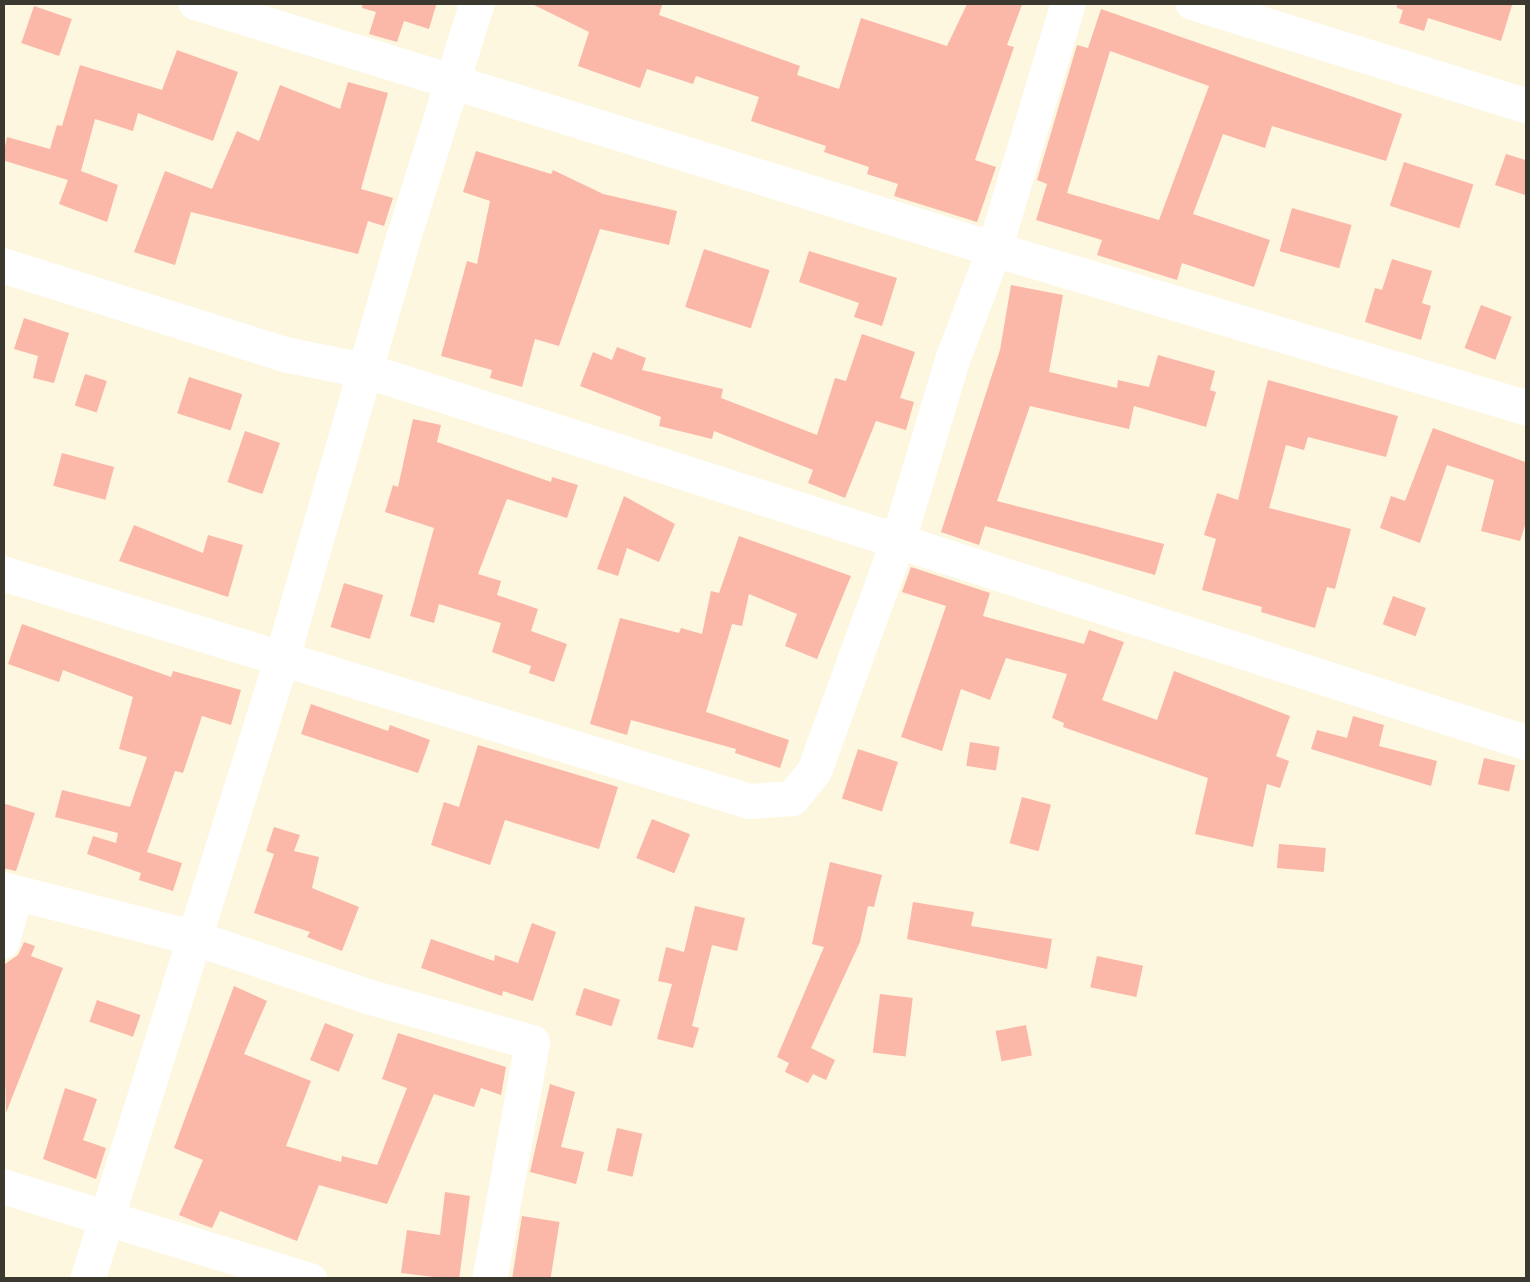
<!DOCTYPE html>
<html>
<head>
<meta charset="utf-8">
<style>
	body { margin:0 }
	#map { position:relative; width:1530px; height:1282px; overflow:hidden; background:#fdf7e0; font-family:"IBM Plex Sans",sans-serif }
	div>[style] { position:absolute }
	[style*='--x'] { left:calc(var(--x)*1px); top:calc(var(--y)*1px); width:calc(var(--w)*1px); rotate:calc(var(--a)*1deg) }
	.building>* { inset:0; background:#fbb7a8; transform-origin:0 0 }
	.minor>* { height:35px; margin:-17.5px; padding:0 17.5px; transform-origin:17.5px; border-radius:17.5px; background:#fff }
	span { translate:-50% -50%; white-space:nowrap; text-align:center; line-height:1.15; -webkit-text-stroke:10px #fff; paint-order:stroke }
	.frame { position:absolute; inset:0; border:5px solid #3b382f; pointer-events:none }
</style>
</head>
<body>
<div id="map">
	<div class="building">
		<i style="clip-path:polygon(363px 2px,437px 2px,429px 29px,404px 21px,397px 42px,369px 34px,376px 12px,362px 8px)"></i>
		<i style="clip-path:polygon(528px 2px,663px 2px,659px 15px,800px 66px,797px 75px,839px 89px,861px 18px,947px 46px,968px 2px,1023px 2px,1007px 45px,1014px 47px,975px 160px,996px 167px,977px 222px,894px 196px,898px 184px,867px 174px,869px 167px,824px 152px,826px 146px,751px 121px,759px 97px,696px 76px,693px 84px,647px 69px,640px 88px,578px 66px,589px 32px)"></i>
		<i style="clip-path:polygon(1397px 2px,1513px 2px,1501px 41px,1428px 18px,1424px 31px,1399px 23px,1403px 10px,1397px 8px)"></i>
		<i style="left:34px;top:6px;width:40px;height:39px;rotate:19deg"></i>
		<i style="clip-path:polygon(evenodd,1101px 9px,1402px 114px,1386px 161px,1272px 126px,1265px 148px,1223px 134px,1193px 214px,1270px 240px,1254px 287px,1182px 263px,1177px 280px,1097px 255px,1102px 240px,1036px 220px,1047px 184px,1037px 180px,1077px 45px,1088px 48px,1101px 9px,1110px 51px,1209px 86px,1159px 220px,1067px 193px,1110px 51px)"></i>
		<i style="clip-path:polygon(177px 50px,238px 72px,213px 141px,138px 113px,133px 131px,95px 119px,81px 171px,118px 185px,107px 222px,59px 204px,68px 180px,2px 160px,7px 137px,50px 149px,57px 125px,62px 126px,80px 65px,162px 90px)"></i>
		<i style="clip-path:polygon(348px 82px,388px 93px,361px 189px,393px 198px,384px 226px,368px 221px,358px 254px,191px 212px,175px 265px,134px 252px,165px 171px,212px 189px,237px 131px,259px 141px,280px 85px,340px 109px)"></i>
		<i style="clip-path:polygon(476px 151px,551px 174px,553px 170px,603px 194px,677px 211px,669px 245px,600px 229px,559px 346px,535px 339px,522px 387px,490px 378px,492px 370px,441px 356px,467px 261px,477px 264px,490px 201px,463px 192px)"></i>
		<i style="clip-path:polygon(1506px 154px,1528px 161px,1528px 196px,1495px 185px)"></i>
		<i style="left:1404px;top:162px;width:73px;height:46px;rotate:18deg"></i>
		<i style="left:1292px;top:208px;width:62px;height:45px;rotate:16deg"></i>
		<i style="left:704px;top:249px;width:69px;height:61px;rotate:18deg"></i>
		<i style="clip-path:polygon(809px 251px,897px 278px,882px 326px,854px 317px,859px 303px,799px 282px)"></i>
		<i style="clip-path:polygon(1392px 259px,1432px 271px,1422px 303px,1431px 306px,1421px 340px,1365px 322px,1375px 288px,1382px 290px)"></i>
		<i style="clip-path:polygon(1011px 285px,1063px 295px,1049px 372px,1117px 388px,1118px 380px,1149px 387px,1158px 355px,1215px 371px,1210px 390px,1216px 392px,1206px 427px,1134px 406px,1129px 429px,1030px 406px,997px 501px,1164px 544px,1155px 575px,985px 526px,979px 545px,941px 532px,1000px 350px)"></i>
		<i style="left:1481px;top:305px;width:33px;height:46px;rotate:21deg"></i>
		<i style="clip-path:polygon(24px 318px,69px 333px,54px 383px,33px 378px,38px 356px,14px 349px)"></i>
		<i style="clip-path:polygon(862px 334px,915px 352px,900px 398px,914px 402px,906px 430px,876px 421px,845px 498px,808px 483px,813px 470px,714px 431px,712px 439px,659px 426px,661px 417px,580px 386px,593px 352px,612px 360px,617px 347px,646px 358px,642px 370px,723px 389px,721px 398px,817px 435px,835px 378px,846px 381px)"></i>
		<i style="left:85px;top:374px;width:23px;height:33px;rotate:18deg"></i>
		<i style="left:189px;top:377px;width:56px;height:38px;rotate:18deg"></i>
		<i style="clip-path:polygon(1268px 380px,1398px 416px,1386px 457px,1308px 437px,1304px 450px,1286px 445px,1269px 508px,1351px 529px,1335px 589px,1327px 587px,1315px 628px,1261px 612px,1262px 607px,1202px 590px,1216px 539px,1204px 535px,1217px 493px,1238px 500px)"></i>
		<i style="clip-path:polygon(413px 419px,441px 425px,437px 442px,551px 482px,552px 477px,578px 485px,567px 518px,507px 499px,478px 574px,501px 581px,497px 595px,538px 609px,531px 631px,567px 644px,554px 682px,529px 673px,531px 666px,492px 652px,501px 623px,439px 604px,434px 623px,410px 616px,434px 528px,385px 512px,393px 485px,398px 487px)"></i>
		<i style="clip-path:polygon(1433px 428px,1528px 463px,1528px 516px,1520px 541px,1481px 531px,1494px 480px,1447px 465px,1420px 543px,1380px 528px,1391px 496px,1405px 501px)"></i>
		<i style="left:245px;top:431px;width:37px;height:54px;rotate:19deg"></i>
		<i style="left:62px;top:453px;width:54px;height:34px;rotate:15deg"></i>
		<i style="clip-path:polygon(624px 496px,675px 524px,659px 562px,627px 548px,618px 576px,597px 569px)"></i>
		<i style="clip-path:polygon(134px 525px,203px 553px,208px 535px,243px 545px,228px 597px,119px 561px)"></i>
		<i style="clip-path:polygon(739px 536px,851px 576px,817px 659px,785px 646px,797px 614px,749px 594px,742px 626px,732px 624px,706px 712px,789px 740px,780px 768px,735px 753px,736px 749px,631px 720px,627px 735px,590px 724px,620px 618px,679px 633px,681px 628px,702px 634px,711px 591px,719px 593px)"></i>
		<i style="clip-path:polygon(911px 567px,990px 593px,983px 616px,1084px 644px,1089px 630px,1124px 642px,1102px 700px,1157px 720px,1174px 671px,1290px 716px,1276px 756px,1289px 761px,1280px 788px,1267px 784px,1253px 847px,1195px 834px,1208px 778px,1063px 727px,1064px 723px,1052px 718px,1067px 674px,1006px 658px,990px 700px,961px 689px,942px 751px,901px 737px,946px 606px,902px 592px)"></i>
		<i style="left:344px;top:583px;width:41px;height:46px;rotate:17deg"></i>
		<i style="left:1393px;top:596px;width:35px;height:30px;rotate:20deg"></i>
		<i style="clip-path:polygon(22px 624px,171px 677px,173px 671px,241px 690px,231px 725px,202px 716px,183px 773px,175px 771px,147px 852px,182px 863px,173px 891px,139px 880px,141px 873px,87px 854px,93px 836px,116px 843px,118px 833px,55px 817px,62px 790px,130px 807px,147px 757px,119px 749px,133px 697px,63px 670px,59px 682px,8px 664px)"></i>
		<i style="clip-path:polygon(311px 704px,388px 731px,390px 725px,430px 740px,418px 773px,301px 734px)"></i>
		<i style="clip-path:polygon(1353px 716px,1384px 725px,1379px 746px,1437px 761px,1431px 786px,1311px 749px,1317px 730px,1347px 738px)"></i>
		<i style="left:970px;top:742px;width:30px;height:24px;rotate:9deg"></i>
		<i style="clip-path:polygon(478px 745px,618px 787px,599px 849px,505px 820px,490px 865px,431px 845px,444px 802px,459px 807px)"></i>
		<i style="left:858px;top:749px;width:42px;height:52px;rotate:18deg"></i>
		<i style="left:1484px;top:758px;width:32px;height:27px;rotate:13deg"></i>
		<i style="left:1022px;top:797px;width:30px;height:48px;rotate:15deg"></i>
		<i style="clip-path:polygon(2px 803px,35px 813px,16px 871px,2px 868px)"></i>
		<i style="left:652px;top:819px;width:41px;height:42px;rotate:22deg"></i>
		<i style="clip-path:polygon(274px 827px,300px 835px,294px 851px,319px 857px,312px 888px,359px 907px,342px 951px,307px 937px,310px 932px,254px 913px,274px 854px,266px 851px)"></i>
		<i style="left:1279px;top:844px;width:47px;height:24px;rotate:5deg"></i>
		<i style="clip-path:polygon(830px 862px,882px 875px,874px 907px,868px 906px,860px 942px,811px 1048px,835px 1060px,826px 1080px,813px 1074px,808px 1083px,785px 1072px,789px 1063px,777px 1057px,824px 947px,812px 944px)"></i>
		<i style="clip-path:polygon(913px 902px,974px 912px,971px 926px,1052px 939px,1047px 969px,907px 939px)"></i>
		<i style="clip-path:polygon(695px 906px,745px 918px,737px 951px,712px 945px,692px 1026px,699px 1028px,693px 1048px,657px 1039px,672px 984px,658px 981px,666px 947px,684px 952px)"></i>
		<i style="clip-path:polygon(532px 923px,556px 932px,533px 1001px,503px 991px,502px 996px,421px 968px,431px 939px,494px 961px,495px 955px,518px 963px)"></i>
		<i style="clip-path:polygon(24px 942px,35px 946px,31px 956px,63px 968px,6px 1113px,2px 966px,18px 955px)"></i>
		<i style="left:1097px;top:956px;width:47px;height:32px;rotate:12deg"></i>
		<i style="clip-path:polygon(234px 986px,267px 1001px,244px 1054px,311px 1081px,286px 1146px,341px 1162px,342px 1156px,377px 1165px,407px 1088px,382px 1079px,398px 1033px,506px 1067px,501px 1095px,481px 1088px,474px 1107px,434px 1094px,387px 1204px,319px 1185px,297px 1241px,220px 1211px,212px 1228px,201px 1224px,179px 1215px,203px 1160px,174px 1148px)"></i>
		<i style="left:584px;top:988px;width:38px;height:28px;rotate:18deg"></i>
		<i style="left:880px;top:994px;width:33px;height:59px;rotate:7deg"></i>
		<i style="left:97px;top:1000px;width:46px;height:23px;rotate:19deg"></i>
		<i style="left:325px;top:1023px;width:31px;height:40px;rotate:22deg"></i>
		<i style="left:1026px;top:1025px;width:31px;height:31px;rotate:79deg"></i>
		<i style="clip-path:polygon(550px 1084px,575px 1092px,561px 1147px,584px 1152px,576px 1184px,530px 1172px)"></i>
		<i style="clip-path:polygon(65px 1088px,97px 1099px,83px 1140px,106px 1148px,96px 1179px,43px 1159px)"></i>
		<i style="left:617px;top:1128px;width:26px;height:44px;rotate:13deg"></i>
		<i style="clip-path:polygon(445px 1192px,470px 1196px,459px 1280px,401px 1273px,407px 1230px,440px 1235px)"></i>
		<i style="left:522px;top:1216px;width:38px;height:65px;rotate:9deg"></i>
	</div>
	<div class="minor">
		<i style="--x:195;--y:2;--w:836;--a:17.18"></i>
		<i style="--x:994;--y:249;--w:557;--a:16.58"></i>
		<i style="--x:1192;--y:2;--w:352;--a:17.2"></i>
		<i style="--x:2;--y:265;--w:296;--a:17.5"></i>
		<i style="--x:284;--y:354;--w:86;--a:11.4"></i>
		<i style="--x:368;--y:371;--w:1218;--a:17.78"></i>
		<i style="--x:2;--y:573;--w:781;--a:16.97"></i>
		<i style="--x:749;--y:801;--w:43;--a:-4"></i>
		<i style="--x:792;--y:798;--w:35;--a:-51"></i>
		<i style="--x:814;--y:771;--w:246;--a:-70"></i>
		<i style="--x:898;--y:540;--w:191;--a:-73.3"></i>
		<i style="--x:953;--y:357;--w:116;--a:-69.2"></i>
		<i style="--x:994;--y:249;--w:258;--a:-73.3"></i>
		<i style="--x:2;--y:889;--w:196;--a:14.2"></i>
		<i style="--x:192;--y:937;--w:185;--a:18.6"></i>
		<i style="--x:367;--y:996;--w:171;--a:15.6"></i>
		<i style="--x:532;--y:1042;--w:242;--a:100.2"></i>
		<i style="--x:2;--y:941;--w:50;--a:-74.8"></i>
		<i style="--x:2;--y:1186;--w:322;--a:17"></i>
		<i style="--x:87;--y:1280;--w:653;--a:-72.62"></i>
		<i style="--x:282;--y:657;--w:436;--a:-73.9"></i>
		<i style="--x:403;--y:238;--w:247;--a:-72.6"></i>
	</div>
	<div class="frame"></div>
</div>
</body>
</html>
